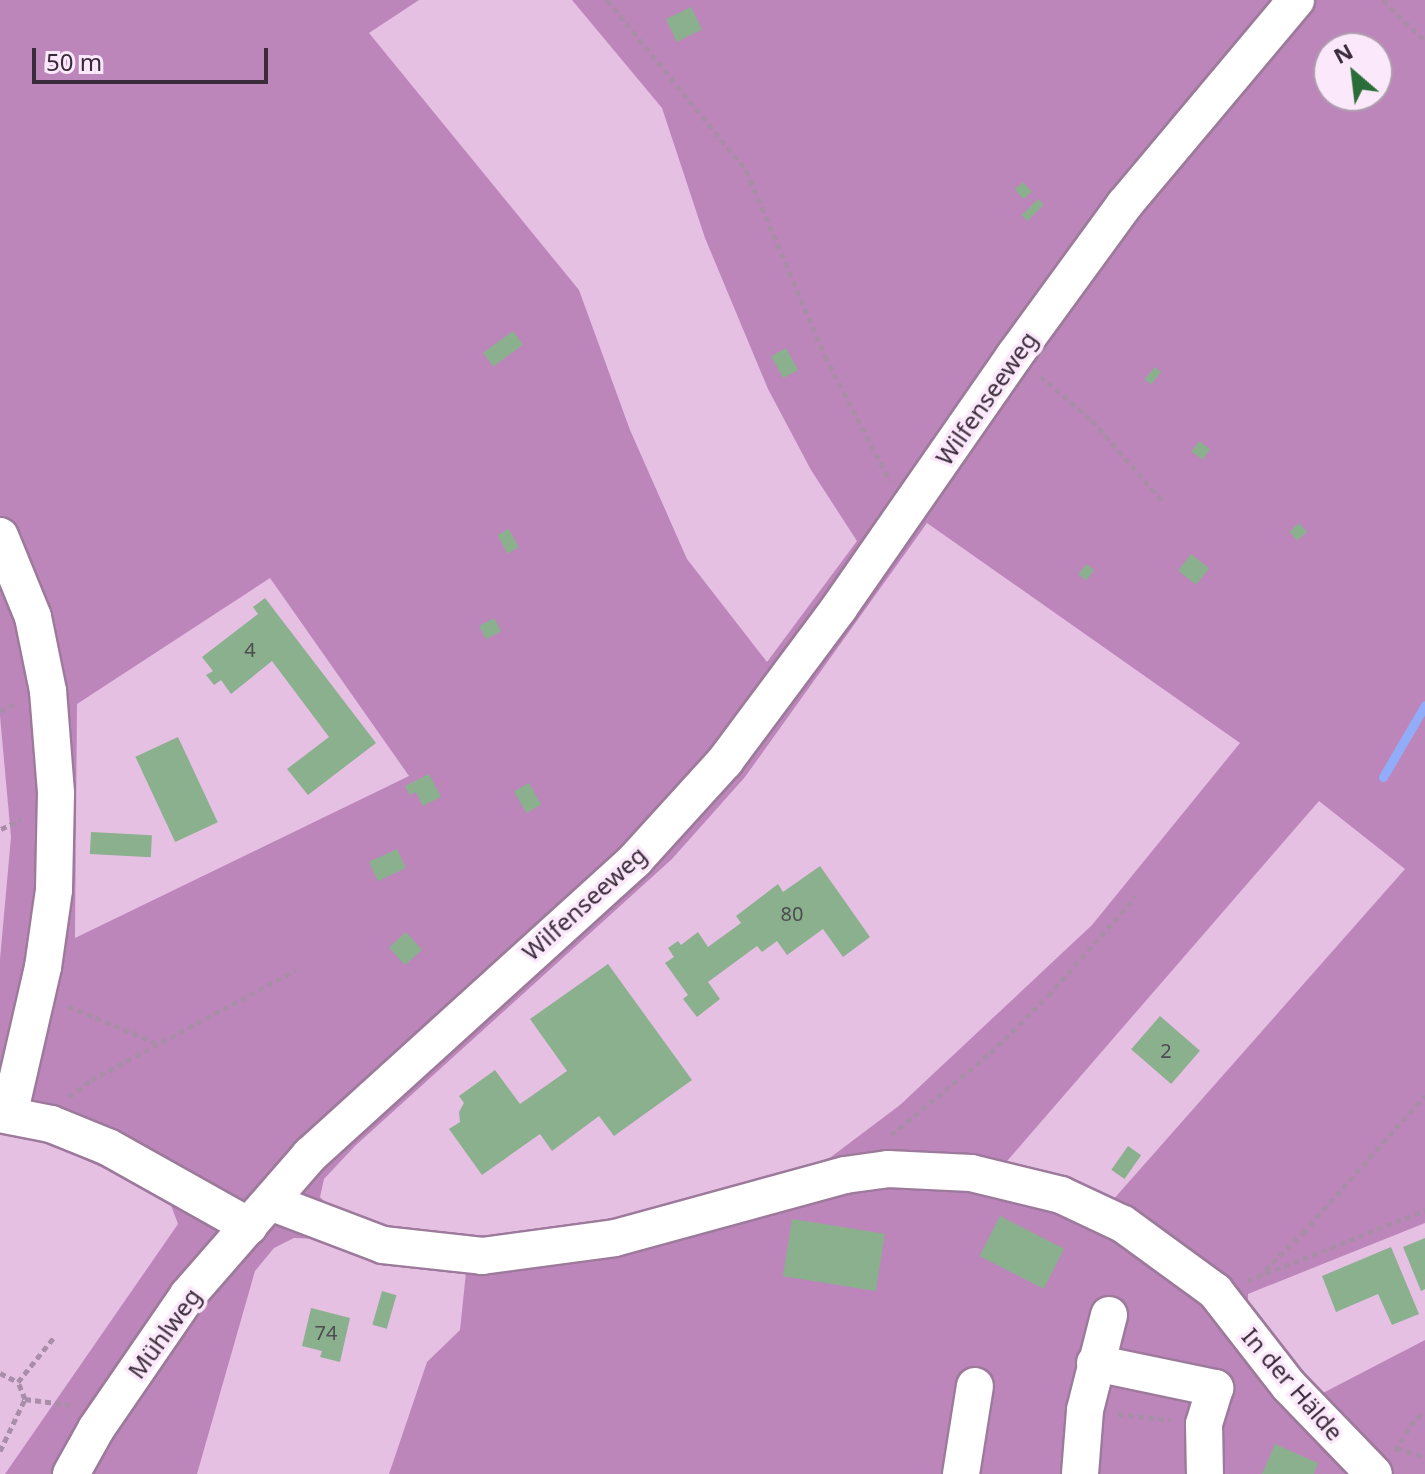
<!DOCTYPE html>
<html>
<head>
<meta charset="utf-8">
<style>
	body { margin:0 }
	#map { position:relative; width:1425px; height:1474px; overflow:hidden; background:#e5c0e3; font-family:"Noto Sans",sans-serif }
	div>[style] { position:absolute }
	[style*='--x'] { left:calc(var(--x)*1px); top:calc(var(--y)*1px); width:calc(var(--w)*1px); rotate:calc(var(--a)*1deg) }
	.green>* { inset:0; background:#bd86bb }
	.stream>* { height:9px; margin:-4.5px; padding:0 4.5px; transform-origin:4.5px; border-radius:4.5px; background:#91adf9 }
	.building>* { inset:0; background:#8ab08e; transform-origin:0 0 }
	.path>* { height:5px; margin-top:-2.5px; transform-origin:0; background:repeating-linear-gradient(90deg,#aa8da9 0 6px,transparent 0 10px) }
	.roads { filter:drop-shadow(2px 0 #9d7a9b) drop-shadow(-2px 0 #9d7a9b) drop-shadow(0 2px #9d7a9b) drop-shadow(0 -2px #9d7a9b) }
	.minor>* { height:36px; margin:-18px; padding:0 18px; transform-origin:18px; border-radius:18px; background:#fff }
	span { translate:-50% -50%; white-space:nowrap; text-align:center; line-height:1.15; -webkit-text-stroke:7px #fbe8fa; paint-order:stroke }
	.number-label { font-size:20px; color:#4d4c4e }
	.number-label span { -webkit-text-stroke-width:0 }
	.street-label { font-size:24px; color:#392b39 }
	.north { position:absolute; left:1313px; top:32px; width:80px; height:80px; box-sizing:border-box; background:#fbe8fa; border:2px solid #ad9cad; border-radius:50%; rotate:332deg; font-size:22px; font-weight:700; line-height:32px; text-align:center; color:#392b39 }
	.north::after { content:''; display:block; margin:auto; width:28px; height:36px; background:#2a6d38; clip-path:polygon(50% 0,100% 100%,50% 72%,0 100%) }
	.scale { position:absolute; left:32px; top:48px; width:236px; height:36px; box-sizing:border-box; border:4px solid #392b39; border-top:0; padding-left:10px; font-size:24px; line-height:28px; white-space:nowrap; color:#392b39; -webkit-text-stroke:6px #fbe8fa; paint-order:stroke }
</style>
</head>
<body>
<div id="map">
	<div class="green">
		<i style="clip-path:polygon(evenodd,0 0,419px 0,369px 33px,579px 290px,630px 430px,687px 559px,767px 662px,857px 541px,811px 470px,768px 389px,705px 238px,662px 108px,572px 0,1425px 0,1425px 1223px,1248px 1294px,1248px 1304px,1321px 1394px,1425px 1340px,1425px 1474px,389px 1474px,427px 1362px,460px 1330px,466px 1272px,316px 1239px,294px 1238px,274px 1248px,255px 1271px,197px 1474px,5px 1474px,178px 1224px,168px 1197px,34px 1137px,0 1133px,0 959px,11px 837px,0 716px,0 0,1329px 48px,1377px 48px,1377px 96px,1329px 96px,1329px 48px,0 0,927px 523px,1240px 743px,1092px 925px,900px 1105px,831px 1157px,767px 1183px,612px 1228px,468px 1241px,372px 1227px,333px 1210px,320px 1197px,324px 1179px,355px 1146px,672px 859px,745px 777px,927px 523px,0 0,270px 578px,409px 776px,75px 938px,77px 704px,270px 578px,0 0,1319px 801px,1405px 869px,1112px 1201px,1095px 1190px,1001px 1168px,1319px 801px)"></i>
	</div>
	<div class="stream">
		<i style="--x:1383;--y:777;--w:83;--a:-59.7"></i>
	</div>
	<div class="building">
		<i style="left:691px;top:7px;width:25px;height:28px;rotate:64deg"></i>
		<i style="left:1023px;top:182px;width:13px;height:11px;rotate:48deg"></i>
		<i style="left:1038px;top:199px;width:8px;height:23px;rotate:45deg"></i>
		<i style="left:513px;top:331px;width:17px;height:37px;rotate:54deg"></i>
		<i style="left:786px;top:348px;width:25px;height:17px;rotate:61deg"></i>
		<i style="left:1155px;top:367px;width:8px;height:16px;rotate:40deg"></i>
		<i style="left:1199px;top:441px;width:14px;height:13px;rotate:36deg"></i>
		<i style="left:1299px;top:523px;width:12px;height:13px;rotate:48deg"></i>
		<i style="left:509px;top:529px;width:21px;height:13px;rotate:62deg"></i>
		<i style="left:1191px;top:554px;width:23px;height:21px;rotate:38deg"></i>
		<i style="left:1086px;top:564px;width:10px;height:13px;rotate:37deg"></i>
		<i style="clip-path:polygon(265px 598px,376px 743px,308px 795px,287px 769px,329px 737px,272px 661px,231px 694px,221px 680px,214px 685px,206px 675px,213px 671px,202px 657px,258px 614px,253px 607px)"></i>
		<i style="left:494px;top:618px;width:15px;height:17px;rotate:62deg"></i>
		<i style="left:178px;top:737px;width:94px;height:47px;rotate:65deg"></i>
		<i style="clip-path:polygon(429px 774px,441px 797px,423px 806px,416px 792px,410px 795px,405px 786px)"></i>
		<i style="left:529px;top:783px;width:25px;height:17px;rotate:61deg"></i>
		<i style="left:91px;top:832px;width:61px;height:22px;rotate:3deg"></i>
		<i style="left:397px;top:849px;width:21px;height:31px;rotate:65deg"></i>
		<i style="clip-path:polygon(820px 866px,870px 937px,843px 957px,823px 929px,787px 955px,777px 941px,762px 952px,757px 946px,708px 982px,720px 999px,697px 1017px,683px 999px,688px 995px,665px 963px,674px 957px,668px 948px,678px 941px,681px 945px,698px 932px,708px 947px,741px 923px,736px 916px,778px 884px,783px 892px)"></i>
		<i style="left:406px;top:932px;width:24px;height:23px;rotate:48deg"></i>
		<i style="clip-path:polygon(608px 964px,692px 1080px,614px 1136px,599px 1116px,552px 1151px,540px 1134px,482px 1175px,449px 1129px,460px 1122px,459px 1112px,464px 1103px,459px 1096px,495px 1070px,520px 1104px,567px 1071px,530px 1019px)"></i>
		<i style="left:1160px;top:1016px;width:53px;height:44px;rotate:41deg"></i>
		<i style="left:1128px;top:1146px;width:16px;height:29px;rotate:35deg"></i>
		<i style="left:1000px;top:1216px;width:72px;height:45px;rotate:27deg"></i>
		<i style="left:792px;top:1219px;width:94px;height:58px;rotate:9deg"></i>
		<i style="clip-path:polygon(1425px 1238px,1425px 1289px,1421px 1291px,1403px 1247px)"></i>
		<i style="clip-path:polygon(1391px 1247px,1419px 1314px,1392px 1325px,1378px 1294px,1336px 1312px,1322px 1276px)"></i>
		<i style="left:382px;top:1291px;width:15px;height:35px;rotate:16deg"></i>
		<i style="clip-path:polygon(311px 1308px,350px 1318px,340px 1362px,320px 1357px,322px 1351px,302px 1346px)"></i>
		<i style="clip-path:polygon(1275px 1444px,1318px 1463px,1314px 1474px,1262px 1474px)"></i>
	</div>
	<div class="path">
		<i style="--x:607;--y:0;--w:220;--a:50.7"></i>
		<i style="--x:746;--y:170;--w:202;--a:67"></i>
		<i style="--x:825;--y:356;--w:141;--a:62.5"></i>
		<i style="--x:1383;--y:0;--w:59;--a:44.3"></i>
		<i style="--x:1040;--y:376;--w:68;--a:40.2"></i>
		<i style="--x:1092;--y:420;--w:108;--a:49.1"></i>
		<i style="--x:0;--y:711;--w:19;--a:-25"></i>
		<i style="--x:1;--y:829;--w:23;--a:-25"></i>
		<i style="--x:68;--y:1006;--w:99;--a:22.7"></i>
		<i style="--x:69;--y:1097;--w:28;--a:-38"></i>
		<i style="--x:91;--y:1080;--w:233;--a:-28.2"></i>
		<i style="--x:891;--y:1135;--w:129;--a:-39.6"></i>
		<i style="--x:990;--y:1053;--w:81;--a:-44.5"></i>
		<i style="--x:1048;--y:996;--w:133;--a:-48.7"></i>
		<i style="--x:1258;--y:1277;--w:63;--a:-44.4"></i>
		<i style="--x:1303;--y:1233;--w:184;--a:-48.5"></i>
		<i style="--x:1247;--y:1281;--w:192;--a:-21.7"></i>
		<i style="--x:0;--y:1373;--w:20;--a:27"></i>
		<i style="--x:25;--y:1399;--w:46;--a:7.4"></i>
		<i style="--x:1118;--y:1414;--w:53;--a:6.5"></i>
		<i style="--x:1397;--y:1448;--w:29;--a:18"></i>
		<i style="--x:0;--y:1451;--w:58;--a:-64.3"></i>
		<i style="--x:25;--y:1399;--w:18;--a:-112"></i>
		<i style="--x:18;--y:1382;--w:59;--a:-51.2"></i>
		<i style="--x:1395;--y:1451;--w:39;--a:-58"></i>
		<i style="--x:1416;--y:1418;--w:10;--a:-29"></i>
	</div>
	<div class="roads">
		<div class="minor">
			<i style="--x:0;--y:536;--w:87;--a:67.8"></i>
			<i style="--x:33;--y:617;--w:76;--a:78.5"></i>
			<i style="--x:48;--y:691;--w:102;--a:85.5"></i>
			<i style="--x:56;--y:793;--w:97;--a:91.2"></i>
			<i style="--x:54;--y:890;--w:78;--a:98.1"></i>
			<i style="--x:43;--y:967;--w:152;--a:102.9"></i>
			<i style="--x:0;--y:1114;--w:52;--a:11.1"></i>
			<i style="--x:51;--y:1124;--w:61;--a:22"></i>
			<i style="--x:108;--y:1147;--w:162;--a:29.3"></i>
			<i style="--x:270;--y:1202;--w:121;--a:20.8"></i>
			<i style="--x:383;--y:1245;--w:100;--a:6.3"></i>
			<i style="--x:482;--y:1256;--w:134;--a:-7.7"></i>
			<i style="--x:615;--y:1238;--w:238;--a:-15.3"></i>
			<i style="--x:845;--y:1175;--w:43;--a:-7.9"></i>
			<i style="--x:888;--y:1169;--w:83;--a:2.8"></i>
			<i style="--x:971;--y:1173;--w:93;--a:13.7"></i>
			<i style="--x:1061;--y:1195;--w:68;--a:25.1"></i>
			<i style="--x:1123;--y:1224;--w:114;--a:36.1"></i>
			<i style="--x:1215;--y:1291;--w:120;--a:52.1"></i>
			<i style="--x:1289;--y:1386;--w:122;--a:46"></i>
			<i style="--x:1095;--y:1363;--w:123;--a:11.8"></i>
			<i style="--x:1215;--y:1388;--w:38;--a:107"></i>
			<i style="--x:1204;--y:1424;--w:50;--a:88.9"></i>
			<i style="--x:71;--y:1474;--w:51;--a:-60.9"></i>
			<i style="--x:96;--y:1429;--w:163;--a:-55.5"></i>
			<i style="--x:188;--y:1295;--w:186;--a:-48.9"></i>
			<i style="--x:310;--y:1155;--w:439;--a:-42.2"></i>
			<i style="--x:635;--y:860;--w:134;--a:-47.7"></i>
			<i style="--x:725;--y:761;--w:191;--a:-53.3"></i>
			<i style="--x:839;--y:608;--w:307;--a:-55.2"></i>
			<i style="--x:1014;--y:356;--w:188;--a:-53.9"></i>
			<i style="--x:1125;--y:204;--w:266;--a:-50"></i>
			<i style="--x:961;--y:1474;--w:89;--a:-81"></i>
			<i style="--x:1080;--y:1474;--w:64;--a:-85.5"></i>
			<i style="--x:1085;--y:1410;--w:98;--a:-75.8"></i>
		</div>
	</div>
	<div class="number-label">
		<span style="left:250px;top:649px">4</span>
		<span style="left:792px;top:913px">80</span>
		<span style="left:1166px;top:1050px">2</span>
		<span style="left:326px;top:1332px">74</span>
	</div>
	<div class="street-label">
		<span style="left:986px;top:398px;rotate:-55deg">Wilfenseeweg</span>
		<span style="left:584px;top:903px;rotate:-42deg">Wilfenseeweg</span>
		<span style="left:164px;top:1333px;rotate:-54deg">Mühlweg</span>
		<span style="left:1293px;top:1384px;rotate:49deg">In der Hälde</span>
	</div>
	<div class="north">N</div>
	<div class="scale">50 m</div>
</div>
</body>
</html>
